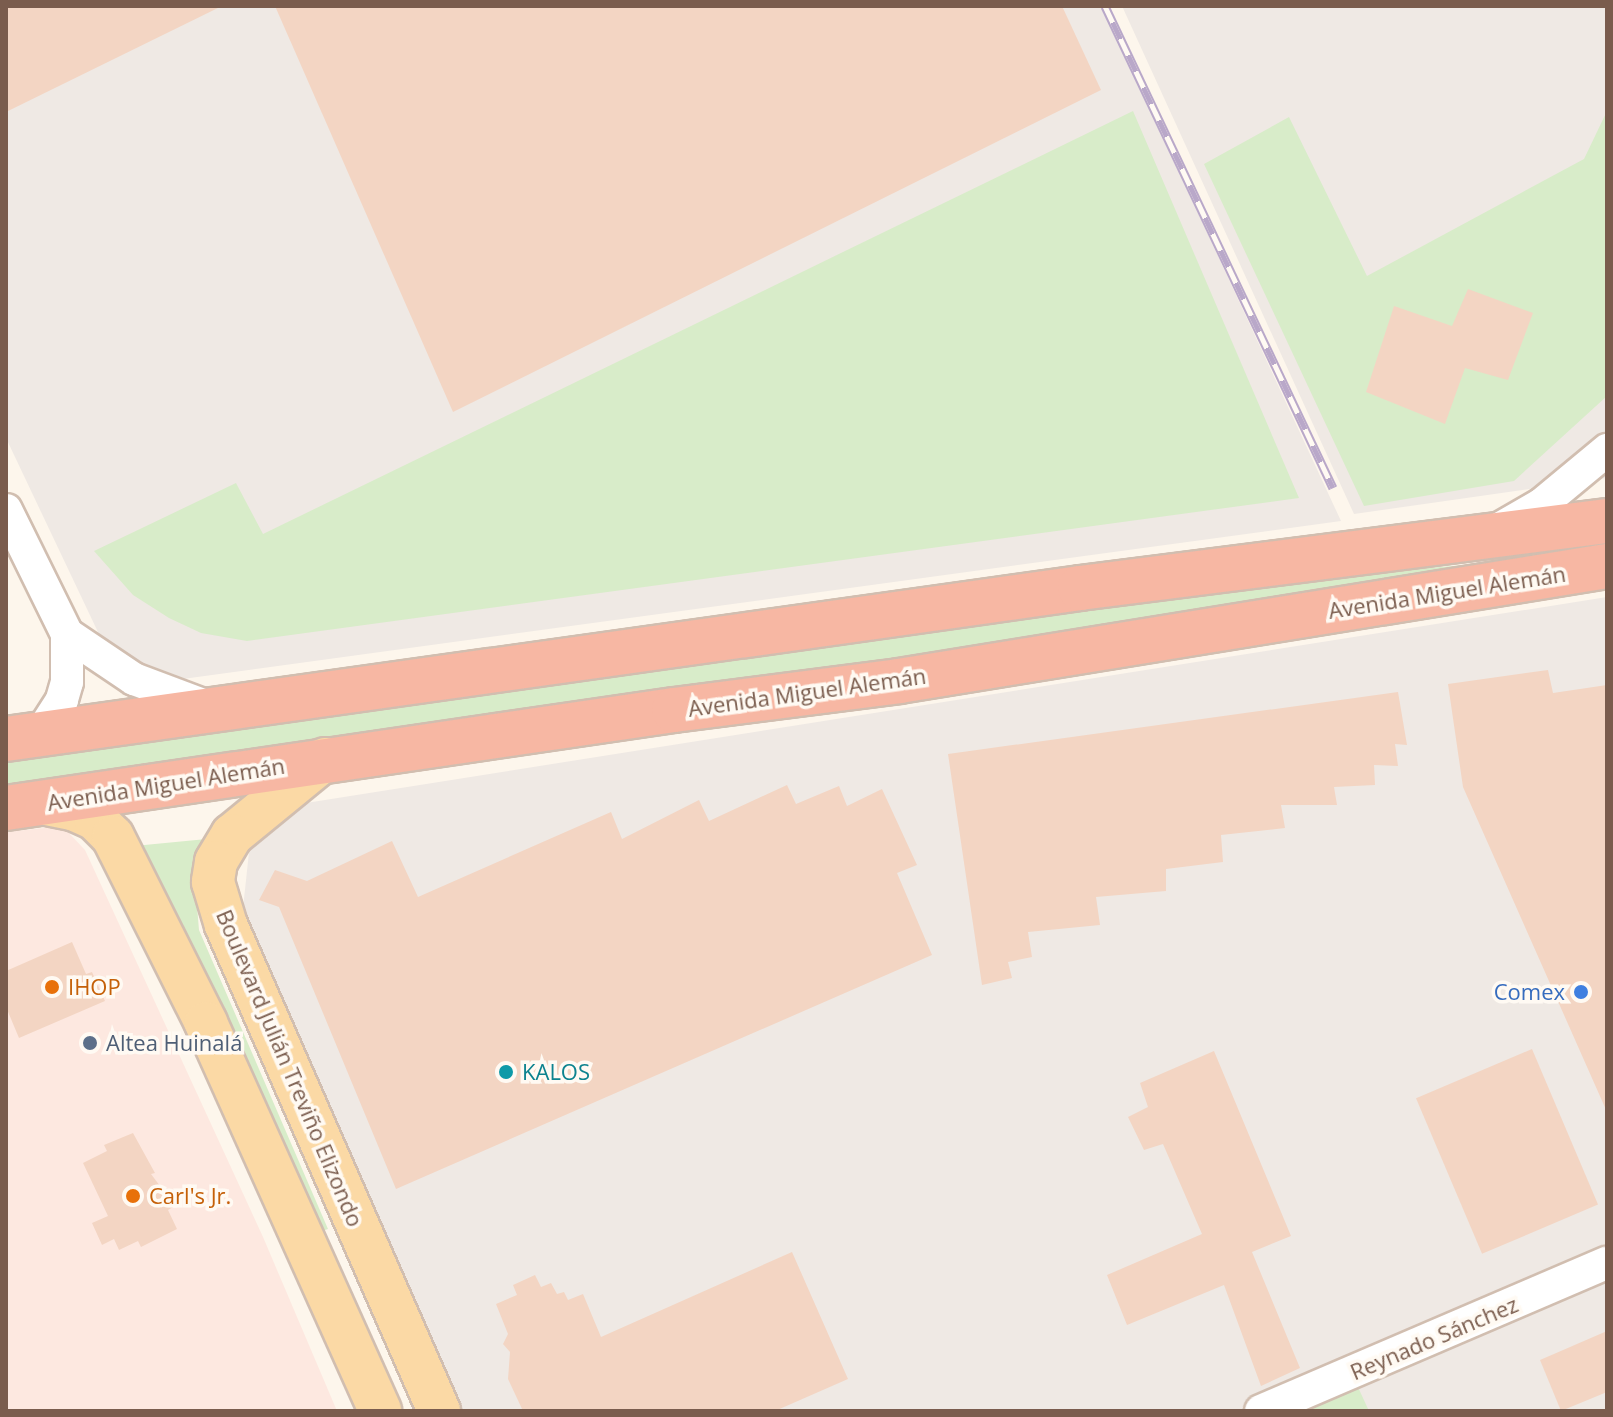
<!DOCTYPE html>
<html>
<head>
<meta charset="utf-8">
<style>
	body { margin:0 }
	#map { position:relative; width:1613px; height:1417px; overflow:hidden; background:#fdf6ec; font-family:"Open Sans",sans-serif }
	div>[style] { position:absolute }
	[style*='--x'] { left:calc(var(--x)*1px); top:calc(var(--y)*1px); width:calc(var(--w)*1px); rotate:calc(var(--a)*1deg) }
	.commercial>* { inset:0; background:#fde8e0 }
	.industrial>* { inset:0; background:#efe9e4 }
	.green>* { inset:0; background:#d8ecc9 }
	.building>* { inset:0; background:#f3d5c3; transform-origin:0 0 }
	.roads { filter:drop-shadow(2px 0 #d1beb0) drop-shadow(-2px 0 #d1beb0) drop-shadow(0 2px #d1beb0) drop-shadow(0 -2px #d1beb0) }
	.minor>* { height:32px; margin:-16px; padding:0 16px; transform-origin:16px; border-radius:16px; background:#fff }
	.major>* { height:42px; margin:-21px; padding:0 21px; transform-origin:21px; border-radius:21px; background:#fbd9a5 }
	.highway>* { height:44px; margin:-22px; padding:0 22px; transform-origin:22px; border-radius:22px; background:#f7b7a3 }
	.rail>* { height:9px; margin-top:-4.5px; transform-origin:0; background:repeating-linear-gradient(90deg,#fffaf3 0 18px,#b9a8c9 0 36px); box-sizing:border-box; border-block:2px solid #b9a8c9 }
	.dots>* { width:22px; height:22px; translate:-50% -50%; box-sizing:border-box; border:4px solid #fffaf3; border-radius:50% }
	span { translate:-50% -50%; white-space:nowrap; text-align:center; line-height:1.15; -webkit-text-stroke:7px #fffaf3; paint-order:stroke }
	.street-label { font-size:22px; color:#7a5c4d }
	.food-label { font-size:22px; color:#c56008 }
	.left { translate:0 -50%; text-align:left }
	.shop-label { font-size:22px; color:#366cbe }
	.right { translate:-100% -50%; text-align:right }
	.service-label { font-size:22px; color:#4e5e75 }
	.culture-label { font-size:22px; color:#0d838f }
	.frame { position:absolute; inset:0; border:8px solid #7a5c4d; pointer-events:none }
</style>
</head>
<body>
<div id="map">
	<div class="commercial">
		<i style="clip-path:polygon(54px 827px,66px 830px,85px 850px,263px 1237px,337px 1411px,6px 1411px,6px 832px)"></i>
	</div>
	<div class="industrial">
		<i style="clip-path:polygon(6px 6px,1102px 6px,1341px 521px,124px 687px,6px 438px)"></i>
		<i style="clip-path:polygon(1122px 6px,1607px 6px,1607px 478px,1354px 514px)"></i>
		<i style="clip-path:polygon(1607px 597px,1607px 1411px,463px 1411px,243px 908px,250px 843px,287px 806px)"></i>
	</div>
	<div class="green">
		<i style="clip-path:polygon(1133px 111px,1299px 498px,247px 641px,201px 633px,169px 618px,133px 595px,94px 551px,236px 483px,263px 534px)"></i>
		<i style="clip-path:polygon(1607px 111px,1607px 396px,1514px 481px,1364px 506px,1204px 164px,1289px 117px,1367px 276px,1584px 159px)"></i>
		<i style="clip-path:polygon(1465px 565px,1188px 618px,6px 795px,6px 759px,1228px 584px)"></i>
		<i style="clip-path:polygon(217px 838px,195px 882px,199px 930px,328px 1229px,322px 1231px,275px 1120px,237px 1061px,134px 846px)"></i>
		<i style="clip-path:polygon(1357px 1385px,1369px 1411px,1296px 1411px)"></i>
	</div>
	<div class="building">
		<i style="clip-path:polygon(6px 6px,222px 6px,6px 112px)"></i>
		<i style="clip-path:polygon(275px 6px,1062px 6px,1101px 90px,453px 412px)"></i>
		<i style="clip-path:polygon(1468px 289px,1533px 313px,1508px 380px,1465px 368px,1445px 424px,1366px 392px,1394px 306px,1452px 326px)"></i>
		<i style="clip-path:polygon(1548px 670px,1553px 693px,1607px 685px,1607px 1112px,1463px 787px,1448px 684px)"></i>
		<i style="clip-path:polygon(1398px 692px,1407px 745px,1395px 744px,1398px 766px,1374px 765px,1375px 785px,1334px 787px,1337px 805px,1281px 805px,1285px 828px,1221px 835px,1223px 862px,1166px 869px,1166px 891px,1096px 897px,1100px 925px,1028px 932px,1032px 957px,1008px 962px,1012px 978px,982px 985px,948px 754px)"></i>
		<i style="clip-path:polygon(787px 785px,796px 804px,839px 786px,847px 806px,882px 789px,917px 865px,897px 873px,932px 955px,396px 1189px,279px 907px,259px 900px,275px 870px,307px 881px,392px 841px,418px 897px,611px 812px,622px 839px,699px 800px,709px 821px)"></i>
		<i style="clip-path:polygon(72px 942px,86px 974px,92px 972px,105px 1001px,19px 1038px,6px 1007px,6px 971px)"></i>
		<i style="left:1532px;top:1049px;width:169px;height:126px;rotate:67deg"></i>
		<i style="clip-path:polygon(1214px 1051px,1291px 1236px,1252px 1252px,1300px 1368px,1261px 1386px,1224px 1285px,1127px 1325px,1107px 1275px,1202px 1234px,1163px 1144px,1144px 1150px,1128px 1117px,1148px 1107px,1140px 1083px)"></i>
		<i style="clip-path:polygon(133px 1133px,155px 1173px,151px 1174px,175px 1206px,168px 1210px,177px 1229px,141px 1247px,138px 1241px,119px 1250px,114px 1239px,102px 1245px,92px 1223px,108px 1216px,83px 1163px,107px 1151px,104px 1145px)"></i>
		<i style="clip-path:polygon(792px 1252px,848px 1379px,775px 1411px,523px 1411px,508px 1379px,510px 1352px,503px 1344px,508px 1334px,496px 1304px,517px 1295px,513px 1285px,535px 1275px,541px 1287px,551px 1283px,557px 1294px,564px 1292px,568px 1300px,583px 1294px,601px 1337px)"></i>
		<i style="clip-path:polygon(1607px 1331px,1607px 1392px,1561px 1411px,1540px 1360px)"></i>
	</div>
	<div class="roads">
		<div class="minor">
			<i style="--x:6;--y:510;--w:138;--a:63.8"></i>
			<i style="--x:67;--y:634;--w:48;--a:90"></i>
			<i style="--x:67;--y:682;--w:19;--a:106"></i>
			<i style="--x:62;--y:700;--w:43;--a:122.6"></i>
			<i style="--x:1497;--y:530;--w:52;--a:-30"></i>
			<i style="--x:1542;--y:504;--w:85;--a:-39.7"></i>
			<i style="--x:67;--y:634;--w:81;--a:33.9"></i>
			<i style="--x:134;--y:679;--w:79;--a:20.7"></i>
			<i style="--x:1261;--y:1411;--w:376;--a:-23.2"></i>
		</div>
		<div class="major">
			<i style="--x:325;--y:759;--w:120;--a:140.7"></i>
			<i style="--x:232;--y:835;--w:31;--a:121"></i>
			<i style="--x:216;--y:862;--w:20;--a:99"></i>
			<i style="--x:213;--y:882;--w:45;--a:73.2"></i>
			<i style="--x:226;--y:925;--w:531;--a:66.33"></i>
			<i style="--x:41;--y:803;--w:33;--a:11"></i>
			<i style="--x:73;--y:809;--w:24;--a:24"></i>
			<i style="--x:95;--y:819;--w:25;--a:45"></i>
			<i style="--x:113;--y:837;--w:208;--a:63.4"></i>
			<i style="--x:206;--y:1023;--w:425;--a:65.8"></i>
		</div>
		<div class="highway">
			<i style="--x:6;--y:739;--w:1085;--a:-8"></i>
			<i style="--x:1080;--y:588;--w:531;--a:-7.25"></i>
			<i style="--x:6;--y:808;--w:675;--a:-8.35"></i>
			<i style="--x:674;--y:710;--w:227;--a:-7.3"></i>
			<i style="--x:899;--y:681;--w:717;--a:-9.23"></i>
		</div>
	</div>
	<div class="rail">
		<i style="--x:1105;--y:6;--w:533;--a:64.68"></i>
	</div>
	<div class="dots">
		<i style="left:52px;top:987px;background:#e8710a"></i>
		<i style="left:1581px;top:992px;background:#3f7fe0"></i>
		<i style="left:90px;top:1043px;background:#5c6f8a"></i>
		<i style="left:506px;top:1072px;background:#0f9aa8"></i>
		<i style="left:133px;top:1196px;background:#e8710a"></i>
	</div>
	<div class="street-label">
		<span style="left:1447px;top:592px;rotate:-9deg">Avenida Miguel Alemán</span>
		<span style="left:807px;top:692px;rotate:-8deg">Avenida Miguel Alemán</span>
		<span style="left:166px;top:784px;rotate:-9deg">Avenida Miguel Alemán</span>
		<span style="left:290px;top:1068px;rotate:67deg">Boulevard Julián Treviño Elizondo</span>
		<span style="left:1434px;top:1338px;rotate:-23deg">Reynado Sánchez</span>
	</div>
	<div class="food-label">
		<span class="left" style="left:68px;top:987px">IHOP</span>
		<span class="left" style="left:149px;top:1196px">Carl's Jr.</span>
	</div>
	<div class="shop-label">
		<span class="right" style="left:1565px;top:992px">Comex</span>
	</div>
	<div class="service-label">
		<span class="left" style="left:106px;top:1043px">Altea Huinalá</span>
	</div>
	<div class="culture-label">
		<span class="left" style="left:522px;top:1072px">KALOS</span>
	</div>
	<div class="frame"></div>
</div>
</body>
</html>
